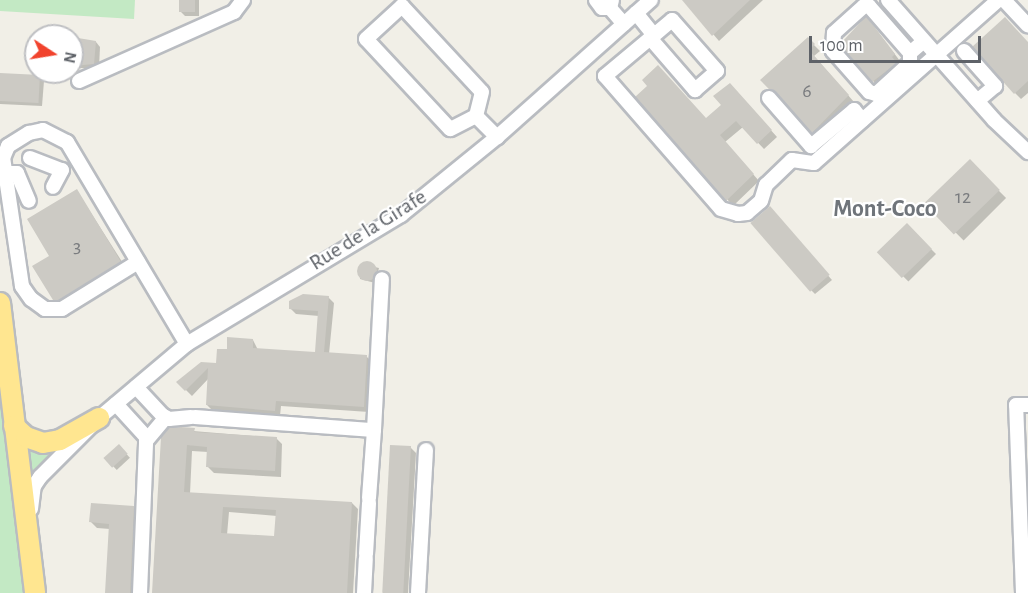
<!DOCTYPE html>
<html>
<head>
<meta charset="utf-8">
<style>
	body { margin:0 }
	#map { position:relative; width:1028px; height:593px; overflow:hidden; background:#f1efe7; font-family:"Alegreya Sans",sans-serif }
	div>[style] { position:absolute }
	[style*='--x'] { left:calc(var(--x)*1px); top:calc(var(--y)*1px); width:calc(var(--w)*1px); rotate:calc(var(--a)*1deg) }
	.green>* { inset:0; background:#c3e9c4 }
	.shadow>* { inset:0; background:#0003; transform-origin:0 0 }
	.building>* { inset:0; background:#cccac4; transform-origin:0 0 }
	.round { border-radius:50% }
	.roads { filter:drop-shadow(2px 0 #b9bcc1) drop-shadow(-2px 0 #b9bcc1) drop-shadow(0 2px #b9bcc1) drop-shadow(0 -2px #b9bcc1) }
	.minor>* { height:14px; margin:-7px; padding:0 7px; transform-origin:7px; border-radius:7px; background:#fff }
	.highway>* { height:20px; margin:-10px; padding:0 10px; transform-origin:10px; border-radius:10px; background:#ffe690 }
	span { translate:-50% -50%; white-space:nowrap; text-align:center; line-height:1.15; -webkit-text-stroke:4.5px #fff; paint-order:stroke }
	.number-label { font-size:20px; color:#7a7c7f }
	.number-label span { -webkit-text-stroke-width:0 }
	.street-label { font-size:22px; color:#5e6268 }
	.neighbourhood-label { font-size:24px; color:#6f747a; font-weight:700 }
	.north { position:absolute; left:24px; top:24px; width:60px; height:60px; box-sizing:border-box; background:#fff; border:2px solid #bfc0c3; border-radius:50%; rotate:102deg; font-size:16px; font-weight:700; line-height:24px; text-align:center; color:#5e6268 }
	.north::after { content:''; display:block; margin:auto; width:21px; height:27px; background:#f1432d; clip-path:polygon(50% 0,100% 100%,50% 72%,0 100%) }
	.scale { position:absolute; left:809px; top:36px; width:172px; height:27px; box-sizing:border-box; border:3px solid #5e6268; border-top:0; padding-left:8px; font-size:18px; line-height:21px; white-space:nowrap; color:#5e6268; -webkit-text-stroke:4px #fff; paint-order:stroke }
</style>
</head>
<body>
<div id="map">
	<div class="green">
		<i style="clip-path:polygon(0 0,135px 0,134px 19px,0 11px)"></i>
		<i style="clip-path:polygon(0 354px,27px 593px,0 593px)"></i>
		<i style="clip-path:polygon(24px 443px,63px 445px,32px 475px)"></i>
	</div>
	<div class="shadow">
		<i style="clip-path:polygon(180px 0,199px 0,199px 16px,185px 16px,180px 11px)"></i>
		<i style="clip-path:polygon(684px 0,763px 0,719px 41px)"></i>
		<i style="clip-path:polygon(872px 24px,900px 61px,897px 64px,902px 70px,879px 87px,873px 81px)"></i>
		<i style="clip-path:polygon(808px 39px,820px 51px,814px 56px,854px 102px,819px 138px,763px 80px)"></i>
		<i style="clip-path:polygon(72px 40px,96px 42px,100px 47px,99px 68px,72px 68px)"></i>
		<i style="clip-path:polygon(1028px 44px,1028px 93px,1021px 99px,1015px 93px)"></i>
		<i style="clip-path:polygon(0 74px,39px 76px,44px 81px,42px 106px,0 104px)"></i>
		<i style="clip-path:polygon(736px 91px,777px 137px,764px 149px,743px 127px,725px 142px,759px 181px,733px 206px,727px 199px,706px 120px)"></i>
		<i style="left:970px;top:162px;width:51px;height:60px;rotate:45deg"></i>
		<i style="clip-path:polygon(77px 191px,126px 268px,60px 305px,54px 299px,51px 257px)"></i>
		<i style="clip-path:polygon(773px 212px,832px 280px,815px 294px,811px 290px)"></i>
		<i style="left:907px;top:225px;width:41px;height:39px;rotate:45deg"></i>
		<i style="clip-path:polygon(361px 264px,379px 268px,375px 283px,360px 279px)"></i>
		<i style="clip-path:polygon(328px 297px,334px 303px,329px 354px,366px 356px,372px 362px,369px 412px,281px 406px,280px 416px,213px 411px,207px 405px,209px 378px,192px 396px,178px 382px,201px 363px,218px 364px,228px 351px,253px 340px,258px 350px,316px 353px,319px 316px,296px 314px,290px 308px)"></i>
		<i style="clip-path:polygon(evenodd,169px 429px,276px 438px,282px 444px,281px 477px,214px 473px,208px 467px,208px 452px,192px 451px,190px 494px,352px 503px,358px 509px,353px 593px,153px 593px,169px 429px,229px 512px,277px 516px,275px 538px,227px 535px,229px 512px)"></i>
		<i style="left:119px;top:446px;width:16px;height:18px;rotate:47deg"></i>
		<i style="clip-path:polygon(410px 447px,416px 453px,408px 593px,383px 593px)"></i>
		<i style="clip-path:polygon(134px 507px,140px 513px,136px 593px,106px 593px,110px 529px,97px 528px,91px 522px)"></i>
	</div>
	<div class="building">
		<i style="left:179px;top:0;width:16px;height:12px"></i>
		<i style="clip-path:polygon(682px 0,750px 0,712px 36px)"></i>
		<i style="clip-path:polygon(866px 16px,895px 54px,892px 57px,897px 63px,872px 82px,842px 47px,843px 41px)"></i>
		<i style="clip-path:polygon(1005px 17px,1028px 42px,1028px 81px,1014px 94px,972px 47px)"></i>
		<i style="clip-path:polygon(72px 37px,96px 41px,94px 64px,72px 66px)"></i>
		<i style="clip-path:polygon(808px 37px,815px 44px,809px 50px,849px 95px,812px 133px,760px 80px)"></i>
		<i style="clip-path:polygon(658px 65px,706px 118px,721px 105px,713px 96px,730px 83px,772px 130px,757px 144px,736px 121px,720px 135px,754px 174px,726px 201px,635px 97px,647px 86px,642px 80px)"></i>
		<i style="left:0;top:73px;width:40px;height:28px;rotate:3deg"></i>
		<i style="left:970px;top:159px;width:43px;height:64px;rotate:46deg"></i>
		<i style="clip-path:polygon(77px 189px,121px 262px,59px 300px,53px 300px,32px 266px,49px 256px,27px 219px)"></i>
		<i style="left:770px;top:206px;width:91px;height:26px;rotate:49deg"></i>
		<i style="left:907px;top:223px;width:36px;height:42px;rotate:46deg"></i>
		<i class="round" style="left:357px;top:261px;width:20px;height:20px"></i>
		<i style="clip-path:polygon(303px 294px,329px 296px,324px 352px,367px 355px,364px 407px,276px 401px,275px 411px,206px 405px,208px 368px,185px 391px,176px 382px,201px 362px,216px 363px,217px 349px,227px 349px,227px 337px,253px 339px,253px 348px,315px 352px,318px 311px,289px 309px,289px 301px)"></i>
		<i style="clip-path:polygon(evenodd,181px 427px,195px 428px,194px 432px,277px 437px,275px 471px,206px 467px,207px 447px,187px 445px,184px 492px,352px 502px,347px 593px,152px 593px,161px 437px,169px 428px,181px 427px,223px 507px,276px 510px,274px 536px,221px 533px,223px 507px)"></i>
		<i style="left:119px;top:444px;width:13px;height:21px;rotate:48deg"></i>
		<i style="left:390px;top:445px;width:21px;height:148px;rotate:3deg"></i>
		<i style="clip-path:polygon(91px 503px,134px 506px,130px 593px,105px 593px,109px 524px,89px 522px)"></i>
	</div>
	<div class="roads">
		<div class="minor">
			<i style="--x:596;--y:0;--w:10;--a:53"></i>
			<i style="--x:602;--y:8;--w:8;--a:0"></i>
			<i style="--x:612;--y:0;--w:8;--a:104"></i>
			<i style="--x:610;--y:8;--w:21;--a:49"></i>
			<i style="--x:888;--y:0;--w:160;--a:48.5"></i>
			<i style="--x:994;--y:120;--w:47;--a:43.3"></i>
			<i style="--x:1004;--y:0;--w:35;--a:47"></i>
			<i style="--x:636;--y:13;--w:28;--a:51"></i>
			<i style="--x:654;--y:35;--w:64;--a:140.1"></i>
			<i style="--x:605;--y:76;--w:176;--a:48.9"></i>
			<i style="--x:721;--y:209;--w:18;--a:16"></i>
			<i style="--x:738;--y:214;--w:9;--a:-6"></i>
			<i style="--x:747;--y:213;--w:18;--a:-41"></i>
			<i style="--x:761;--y:201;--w:17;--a:-73"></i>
			<i style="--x:766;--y:185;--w:36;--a:-44"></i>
			<i style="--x:792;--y:160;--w:22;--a:8"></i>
			<i style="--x:814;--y:163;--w:246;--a:-41.5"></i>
			<i style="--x:650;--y:38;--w:69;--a:49.1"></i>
			<i style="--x:695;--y:90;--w:29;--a:-41"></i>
			<i style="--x:717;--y:71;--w:68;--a:-131.4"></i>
			<i style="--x:672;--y:20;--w:23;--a:140"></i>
			<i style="--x:964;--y:51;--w:47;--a:48.5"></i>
			<i style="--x:995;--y:86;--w:23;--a:140"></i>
			<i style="--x:910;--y:53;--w:10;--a:90"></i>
			<i style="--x:910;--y:63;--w:46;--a:137.6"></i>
			<i style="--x:876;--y:94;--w:7;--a:-164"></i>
			<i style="--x:869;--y:92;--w:55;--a:-131.3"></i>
			<i style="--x:833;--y:51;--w:18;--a:-87"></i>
			<i style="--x:834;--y:33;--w:40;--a:-42"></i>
			<i style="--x:864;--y:6;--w:5;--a:0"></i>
			<i style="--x:869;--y:6;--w:62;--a:48.9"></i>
			<i style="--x:910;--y:53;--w:18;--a:-41"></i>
			<i style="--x:79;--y:81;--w:170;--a:-24"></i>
			<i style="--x:234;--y:12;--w:15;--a:-53"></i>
			<i style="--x:769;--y:98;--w:64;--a:48.8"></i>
			<i style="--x:811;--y:146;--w:56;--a:-39.9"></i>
			<i style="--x:854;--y:110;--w:13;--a:51"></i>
			<i style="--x:476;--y:116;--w:29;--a:153"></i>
			<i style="--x:450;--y:129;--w:123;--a:-133"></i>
			<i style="--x:366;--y:39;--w:49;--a:-42.5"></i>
			<i style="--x:402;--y:6;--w:117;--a:47.1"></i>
			<i style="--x:482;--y:92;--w:25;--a:104"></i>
			<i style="--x:476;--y:116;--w:30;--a:45"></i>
			<i style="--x:30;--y:158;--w:34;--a:21"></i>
			<i style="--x:62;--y:170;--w:19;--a:118"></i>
			<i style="--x:5;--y:173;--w:12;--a:0"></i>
			<i style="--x:17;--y:173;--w:30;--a:67"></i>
			<i style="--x:138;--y:262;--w:89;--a:148.3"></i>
			<i style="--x:62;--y:309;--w:17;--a:180"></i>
			<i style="--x:45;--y:309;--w:17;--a:-144"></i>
			<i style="--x:31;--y:299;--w:16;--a:-125"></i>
			<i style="--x:22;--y:286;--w:129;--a:-98.4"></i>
			<i style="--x:3;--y:158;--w:13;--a:-67"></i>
			<i style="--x:8;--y:146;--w:25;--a:-32"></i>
			<i style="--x:29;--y:133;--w:14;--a:-12"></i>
			<i style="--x:43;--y:130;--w:27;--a:27"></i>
			<i style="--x:67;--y:142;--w:235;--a:59.3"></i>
			<i style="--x:136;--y:387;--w:38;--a:47"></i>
			<i style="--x:162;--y:415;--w:8;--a:30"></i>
			<i style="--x:169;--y:419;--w:22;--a:-5"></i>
			<i style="--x:116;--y:404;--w:46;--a:47.6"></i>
			<i style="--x:195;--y:417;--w:179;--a:4.2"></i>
			<i style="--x:374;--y:430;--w:151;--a:-87"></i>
			<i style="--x:369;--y:498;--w:68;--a:-85.8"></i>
			<i style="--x:31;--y:509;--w:23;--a:-83"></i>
			<i style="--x:34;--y:486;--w:11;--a:-56"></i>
			<i style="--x:40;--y:477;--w:83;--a:-45"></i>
			<i style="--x:99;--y:418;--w:115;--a:-40.1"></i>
			<i style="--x:187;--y:344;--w:250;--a:-31.1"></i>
			<i style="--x:401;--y:215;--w:124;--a:-39.1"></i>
			<i style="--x:497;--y:137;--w:206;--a:-41.7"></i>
			<i style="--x:366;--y:554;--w:51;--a:-86.6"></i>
			<i style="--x:140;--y:593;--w:152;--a:-87.7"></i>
			<i style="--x:146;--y:441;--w:31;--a:-50"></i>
			<i style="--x:364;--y:593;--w:34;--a:-87"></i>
			<i style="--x:418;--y:593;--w:143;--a:-86.8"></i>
			<i style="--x:1023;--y:593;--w:188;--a:-92.1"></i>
			<i style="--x:1016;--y:405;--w:12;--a:0"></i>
		</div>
		<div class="highway">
			<i style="--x:0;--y:303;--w:292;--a:83.1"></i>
			<i style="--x:14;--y:426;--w:16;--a:43"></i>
			<i style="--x:26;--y:437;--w:18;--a:19"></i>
			<i style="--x:43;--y:443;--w:17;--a:-10"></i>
			<i style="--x:60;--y:440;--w:45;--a:-29.4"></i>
		</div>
	</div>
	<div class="number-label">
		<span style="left:807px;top:91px">6</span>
		<span style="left:963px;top:197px">12</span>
		<span style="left:77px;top:246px">3</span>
	</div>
	<div class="street-label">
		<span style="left:368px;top:230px;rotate:-32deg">Rue de la Girafe</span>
	</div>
	<div class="neighbourhood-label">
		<span style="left:885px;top:210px">Mont-Coco</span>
	</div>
	<div class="north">N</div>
	<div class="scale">100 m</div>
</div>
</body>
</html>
